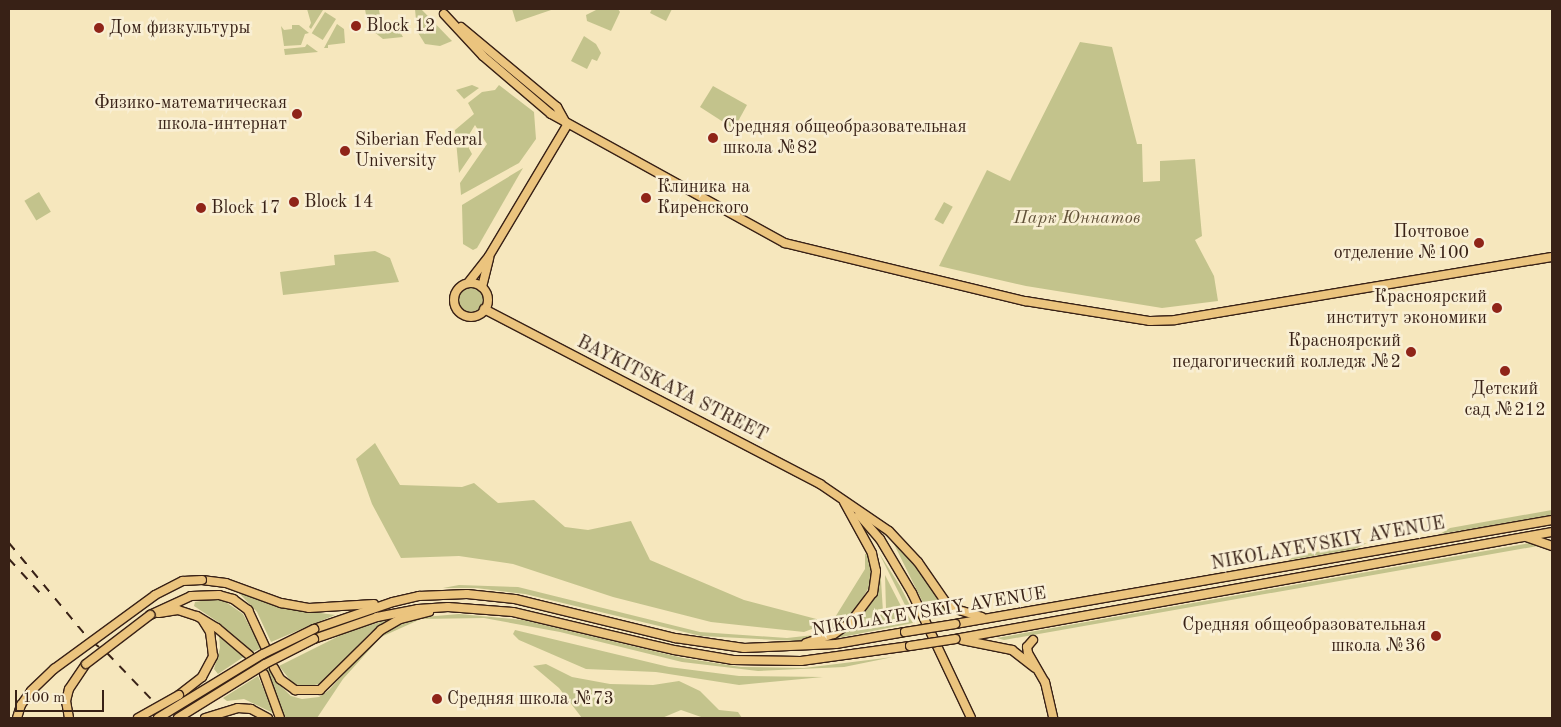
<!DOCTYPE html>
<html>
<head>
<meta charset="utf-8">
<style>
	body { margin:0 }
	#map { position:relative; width:1561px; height:727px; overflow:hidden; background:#f6e7bd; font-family:"Old Standard TT",serif }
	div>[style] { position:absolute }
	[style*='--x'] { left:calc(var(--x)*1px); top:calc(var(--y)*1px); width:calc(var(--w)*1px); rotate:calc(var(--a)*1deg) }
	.green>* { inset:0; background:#c3c38c; transform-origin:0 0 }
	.round { border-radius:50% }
	.roads { filter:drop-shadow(1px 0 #382116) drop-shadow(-1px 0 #382116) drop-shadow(0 1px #382116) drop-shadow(0 -1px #382116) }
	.major>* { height:8px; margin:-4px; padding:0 4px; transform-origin:4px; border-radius:4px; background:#ebc47e }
	.major>.ring { margin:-4px; padding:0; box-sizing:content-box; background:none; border:8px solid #ebc47e; border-radius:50% }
	.rail>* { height:2px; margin-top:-1px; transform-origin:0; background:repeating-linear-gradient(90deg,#382116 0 9px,transparent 0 18px) }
	.bridges { filter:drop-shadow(1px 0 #382116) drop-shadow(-1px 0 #382116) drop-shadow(0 1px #382116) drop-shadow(0 -1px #382116) }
	.major-bridge>* { height:8px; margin:-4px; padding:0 4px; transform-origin:4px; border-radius:4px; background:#ebc47e }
	.dots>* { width:14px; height:14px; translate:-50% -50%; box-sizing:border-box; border:2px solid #f9efd4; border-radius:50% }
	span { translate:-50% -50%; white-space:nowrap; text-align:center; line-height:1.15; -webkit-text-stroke:5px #f9efd4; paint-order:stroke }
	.poi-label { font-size:18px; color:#382116 }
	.left { translate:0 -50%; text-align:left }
	.right { translate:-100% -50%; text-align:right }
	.park-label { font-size:18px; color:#625239; font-style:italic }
	.street-label { font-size:18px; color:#382116 }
	.frame { position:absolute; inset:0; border:10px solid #382116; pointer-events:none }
	.scale { position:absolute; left:15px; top:690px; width:89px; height:22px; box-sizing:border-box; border:2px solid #382116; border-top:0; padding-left:6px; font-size:15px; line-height:18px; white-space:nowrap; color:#382116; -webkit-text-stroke:4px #f9efd4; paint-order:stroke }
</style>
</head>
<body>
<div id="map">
	<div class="green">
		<i style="clip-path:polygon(307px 9px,323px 10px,311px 29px,309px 27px,311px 23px)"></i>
		<i style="clip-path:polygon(365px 9px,379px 9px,381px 23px,394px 22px,403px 37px,383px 39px,368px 27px)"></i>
		<i style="clip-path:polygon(415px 9px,421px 9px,452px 41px,440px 46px,425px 44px,417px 31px)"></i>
		<i style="clip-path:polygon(512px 9px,554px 9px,516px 22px)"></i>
		<i style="clip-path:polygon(598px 9px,618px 9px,620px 12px,611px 31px,587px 21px,586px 15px)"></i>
		<i style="clip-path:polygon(652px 9px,672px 9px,666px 21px,650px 13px)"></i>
		<i style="left:325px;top:12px;width:13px;height:25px;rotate:32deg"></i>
		<i style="clip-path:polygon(337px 24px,344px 29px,345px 43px,328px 45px,328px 48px,324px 48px)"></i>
		<i style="clip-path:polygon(292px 25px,299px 25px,309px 33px,305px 34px,301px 45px,284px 46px,281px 26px,284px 30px,292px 29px)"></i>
		<i style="clip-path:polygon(584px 36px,596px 44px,601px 53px,597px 61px,592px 59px,587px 69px,571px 61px)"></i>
		<i style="clip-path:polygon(1080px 42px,1112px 47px,1137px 144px,1142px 144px,1143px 182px,1160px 181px,1160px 161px,1195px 159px,1202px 236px,1195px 240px,1214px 276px,1218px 301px,1162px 308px,1026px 286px,939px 266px,987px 170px,1010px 181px)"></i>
		<i style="clip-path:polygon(307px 44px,318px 52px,285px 55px,284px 49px,305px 47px)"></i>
		<i style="clip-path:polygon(472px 85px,479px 88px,464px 99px,456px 90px)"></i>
		<i style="clip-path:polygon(499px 85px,534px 112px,536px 139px,519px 163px,461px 195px,460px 183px,487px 144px,475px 125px,465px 141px,472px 154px,459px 173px,455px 130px,474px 114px,468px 103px,482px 92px,495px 90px)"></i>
		<i style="clip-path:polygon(713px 86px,747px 105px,736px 125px,731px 127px,700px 107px)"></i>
		<i style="clip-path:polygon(523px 168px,477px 248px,473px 250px,463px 244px,462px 205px)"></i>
		<i style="left:39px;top:192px;width:23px;height:17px;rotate:59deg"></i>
		<i style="left:944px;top:202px;width:10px;height:20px;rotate:29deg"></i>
		<i style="clip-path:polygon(375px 251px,390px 258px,399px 282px,283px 295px,280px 272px,335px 265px,334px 255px)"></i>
		<i class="round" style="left:457px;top:286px;width:26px;height:26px"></i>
		<i style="clip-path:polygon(375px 443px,400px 485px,462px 487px,474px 483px,498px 503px,534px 500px,565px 527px,588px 530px,631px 521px,650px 560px,744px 600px,824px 621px,817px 627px,804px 632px,711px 622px,613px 597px,513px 564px,459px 556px,401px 558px,372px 504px,356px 459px)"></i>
		<i style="clip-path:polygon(1552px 510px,1552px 515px,1440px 534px,1450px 528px)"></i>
		<i style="clip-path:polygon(891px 538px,914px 560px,942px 605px,957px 614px,931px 619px)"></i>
		<i style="clip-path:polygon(1367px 543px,1355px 549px,1289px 560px,1294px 556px)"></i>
		<i style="clip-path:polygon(1530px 543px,1538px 546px,1004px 640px,997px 638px)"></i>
		<i style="clip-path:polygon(869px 553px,872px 582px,853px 614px,830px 635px,796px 641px,701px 636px,525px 594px,476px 588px,443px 588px,459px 585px,518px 587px,700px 632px,787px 638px,814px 635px,829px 627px,865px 569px,865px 554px)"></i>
		<i style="clip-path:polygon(879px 553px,900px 586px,916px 617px,907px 609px)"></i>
		<i style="clip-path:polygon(880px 564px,883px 612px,905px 611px,913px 623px,837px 638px,860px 618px,875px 596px)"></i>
		<i style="clip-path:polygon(885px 575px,902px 608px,886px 609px)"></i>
		<i style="clip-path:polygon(239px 593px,292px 609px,335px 615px,271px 642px,257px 612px)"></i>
		<i style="clip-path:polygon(212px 599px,223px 600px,243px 614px,261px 648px,253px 652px,218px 622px,194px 606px,195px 602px)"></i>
		<i style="clip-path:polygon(459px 614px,523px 620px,683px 658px,741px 667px,804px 668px,893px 657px,844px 667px,758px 671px,682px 662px,560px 632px,484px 618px,421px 619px,381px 637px,343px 679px,317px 718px,285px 718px,266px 670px,269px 668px,276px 681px,291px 696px,302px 699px,319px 697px,329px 690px,376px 639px,391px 628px,424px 617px)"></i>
		<i style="clip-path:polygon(387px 620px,370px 633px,322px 683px,304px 688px,294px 685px,279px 666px,347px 632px)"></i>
		<i style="clip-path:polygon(515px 630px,669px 667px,739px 676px,823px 677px,739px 685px,656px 672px,586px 669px,519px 640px,513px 634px)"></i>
		<i style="clip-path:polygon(219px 635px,245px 656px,218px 674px,214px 669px,220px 648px)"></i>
		<i style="clip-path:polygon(546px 664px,572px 677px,610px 684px,653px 685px,679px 681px,700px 691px,719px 710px,738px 712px,742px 718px,704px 718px,681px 710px,662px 718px,582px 718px,559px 688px,533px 666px)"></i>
		<i style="clip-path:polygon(258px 676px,275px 714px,244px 699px,227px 701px,223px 698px)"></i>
	</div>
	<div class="roads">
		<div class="major">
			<i style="--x:444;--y:14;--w:57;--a:47.1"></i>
			<i style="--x:483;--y:56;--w:89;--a:40.5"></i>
			<i style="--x:551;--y:114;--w:267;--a:28.9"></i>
			<i style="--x:785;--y:243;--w:247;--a:13.6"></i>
			<i style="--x:1025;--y:301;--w:127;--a:9.1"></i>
			<i style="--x:1150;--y:321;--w:25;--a:-2"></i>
			<i style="--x:1175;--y:320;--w:382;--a:-9.5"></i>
			<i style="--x:461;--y:27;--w:125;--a:39.8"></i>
			<i style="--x:557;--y:107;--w:18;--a:61"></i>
			<i style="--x:468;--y:283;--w:34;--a:-52"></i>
			<i style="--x:489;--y:256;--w:152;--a:-59.2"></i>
			<i class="ring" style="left:454px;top:283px;width:26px;height:26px"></i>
			<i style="--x:482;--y:287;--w:30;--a:-76"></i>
			<i style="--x:484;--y:309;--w:379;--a:27.5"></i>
			<i style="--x:820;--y:484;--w:83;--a:34.3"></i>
			<i style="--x:889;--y:531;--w:42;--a:46.9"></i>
			<i style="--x:918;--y:562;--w:55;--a:55.4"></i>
			<i style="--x:949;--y:607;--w:34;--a:17"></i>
			<i style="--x:859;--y:515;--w:32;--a:49"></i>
			<i style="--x:880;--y:539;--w:63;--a:59.3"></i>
			<i style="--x:912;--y:593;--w:138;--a:64.7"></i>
			<i style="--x:1526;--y:537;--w:28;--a:19"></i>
			<i style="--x:202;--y:580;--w:24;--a:7"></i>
			<i style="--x:226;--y:583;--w:59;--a:20"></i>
			<i style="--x:281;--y:603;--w:28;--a:10"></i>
			<i style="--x:309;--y:608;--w:65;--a:-3.5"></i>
			<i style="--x:159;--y:613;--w:19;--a:-9"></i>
			<i style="--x:178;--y:610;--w:20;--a:18"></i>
			<i style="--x:197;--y:616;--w:23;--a:31"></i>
			<i style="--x:217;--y:628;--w:42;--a:40.2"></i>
			<i style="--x:150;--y:615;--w:45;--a:-24.9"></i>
			<i style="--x:191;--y:596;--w:28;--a:-2"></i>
			<i style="--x:219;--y:595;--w:15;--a:16"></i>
			<i style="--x:233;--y:599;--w:19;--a:36"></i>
			<i style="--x:248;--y:610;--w:40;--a:65"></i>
			<i style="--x:955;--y:624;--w:606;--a:-9.88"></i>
			<i style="--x:314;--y:629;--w:83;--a:-18.9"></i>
			<i style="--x:393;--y:602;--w:27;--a:-13"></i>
			<i style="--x:419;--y:596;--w:48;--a:-2.4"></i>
			<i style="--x:467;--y:594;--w:48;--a:5.9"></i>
			<i style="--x:515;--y:599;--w:165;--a:13.7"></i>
			<i style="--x:675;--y:638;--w:70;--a:8.2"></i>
			<i style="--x:744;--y:648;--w:92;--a:-2.5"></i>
			<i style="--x:836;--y:644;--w:70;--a:-9.9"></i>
			<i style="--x:314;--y:639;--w:67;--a:-19.2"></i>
			<i style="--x:377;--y:617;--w:42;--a:-11"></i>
			<i style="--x:418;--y:609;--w:30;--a:-4"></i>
			<i style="--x:448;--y:607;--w:65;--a:4.4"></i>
			<i style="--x:513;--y:612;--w:165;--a:13.3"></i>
			<i style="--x:674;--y:650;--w:60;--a:9.6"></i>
			<i style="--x:733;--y:660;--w:68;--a:0.8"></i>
			<i style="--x:801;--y:661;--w:110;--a:-7.8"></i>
			<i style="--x:955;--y:639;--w:607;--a:-10.16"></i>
			<i style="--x:962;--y:640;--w:51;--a:11.3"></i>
			<i style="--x:1012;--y:650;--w:29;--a:38"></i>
			<i style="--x:1033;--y:640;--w:9;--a:131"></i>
			<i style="--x:1027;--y:647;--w:6;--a:81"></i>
			<i style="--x:1028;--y:653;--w:34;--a:60"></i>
			<i style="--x:1045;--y:682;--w:37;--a:77"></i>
			<i style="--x:806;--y:643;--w:29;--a:-18"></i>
			<i style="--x:834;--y:634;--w:19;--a:-35"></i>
			<i style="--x:850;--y:623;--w:38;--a:-53"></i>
			<i style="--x:873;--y:593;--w:22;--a:-82"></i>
			<i style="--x:876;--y:571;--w:18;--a:-103"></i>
			<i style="--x:872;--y:553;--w:58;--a:-118.8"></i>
			<i style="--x:274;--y:668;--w:13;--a:61"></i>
			<i style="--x:280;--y:679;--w:19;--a:36"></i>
			<i style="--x:295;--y:690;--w:25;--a:0"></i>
			<i style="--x:320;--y:690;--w:86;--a:-44.5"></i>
			<i style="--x:381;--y:630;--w:22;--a:-30"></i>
			<i style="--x:400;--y:619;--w:30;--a:-14"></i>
			<i style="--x:264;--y:674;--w:47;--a:70"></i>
			<i style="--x:179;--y:695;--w:29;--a:-38"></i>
			<i style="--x:202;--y:677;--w:24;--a:-62"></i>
			<i style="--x:213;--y:656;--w:24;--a:-97"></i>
			<i style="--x:210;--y:632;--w:13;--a:-122"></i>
			<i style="--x:69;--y:718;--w:17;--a:-100"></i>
			<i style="--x:66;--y:701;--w:12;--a:-76"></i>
			<i style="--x:69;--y:689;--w:30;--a:-56"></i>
			<i style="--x:205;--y:718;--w:34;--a:-17"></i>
			<i style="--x:238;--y:708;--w:13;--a:4"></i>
			<i style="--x:251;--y:709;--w:19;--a:28"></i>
		</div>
	</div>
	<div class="rail">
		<i style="--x:9;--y:543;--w:124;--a:50.3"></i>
		<i style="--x:9;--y:559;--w:47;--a:47.6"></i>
		<i style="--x:95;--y:644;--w:5;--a:37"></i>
		<i style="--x:107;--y:653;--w:68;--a:46.2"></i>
	</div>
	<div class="bridges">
		<div class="major-bridge">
			<i style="--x:905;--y:632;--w:51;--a:-9.1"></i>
			<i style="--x:910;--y:646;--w:46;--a:-8.8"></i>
			<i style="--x:86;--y:664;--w:81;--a:-37.4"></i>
			<i style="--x:17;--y:718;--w:14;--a:-73"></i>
			<i style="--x:21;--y:705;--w:17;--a:-54"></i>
			<i style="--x:31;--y:691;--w:32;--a:-44"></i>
			<i style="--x:54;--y:669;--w:125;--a:-36.2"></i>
			<i style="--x:155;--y:595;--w:31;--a:-27"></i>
			<i style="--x:183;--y:581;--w:19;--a:-3"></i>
			<i style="--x:138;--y:718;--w:47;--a:-29.3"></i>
			<i style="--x:158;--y:718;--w:123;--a:-31.4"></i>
			<i style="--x:263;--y:654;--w:57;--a:-26.1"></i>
			<i style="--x:178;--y:718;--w:102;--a:-31.8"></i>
			<i style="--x:265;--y:664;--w:55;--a:-27"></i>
		</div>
	</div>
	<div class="dots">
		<i style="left:356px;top:26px;background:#8f2418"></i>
		<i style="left:99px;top:28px;background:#8f2418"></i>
		<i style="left:297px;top:114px;background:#8f2418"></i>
		<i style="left:713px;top:138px;background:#8f2418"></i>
		<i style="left:345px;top:151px;background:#8f2418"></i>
		<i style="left:646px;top:198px;background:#8f2418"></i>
		<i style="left:294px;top:202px;background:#8f2418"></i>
		<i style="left:201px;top:208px;background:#8f2418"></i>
		<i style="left:1479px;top:243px;background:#8f2418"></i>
		<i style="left:1497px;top:308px;background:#8f2418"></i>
		<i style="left:1411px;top:352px;background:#8f2418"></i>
		<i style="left:1505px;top:371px;background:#8f2418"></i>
		<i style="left:1436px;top:636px;background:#8f2418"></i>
		<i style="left:437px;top:699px;background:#8f2418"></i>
	</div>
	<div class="poi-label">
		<span class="left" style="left:366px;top:26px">Block 12</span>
		<span class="left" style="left:109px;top:28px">Дом физкультуры</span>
		<span class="right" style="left:287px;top:114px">Физико-математическая<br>школа-интернат</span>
		<span class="left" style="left:723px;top:138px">Средняя общеобразовательная<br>школа №82</span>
		<span class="left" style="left:355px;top:151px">Siberian Federal<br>University</span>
		<span class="left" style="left:657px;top:198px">Клиника на<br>Киренского</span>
		<span class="left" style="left:304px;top:202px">Block 14</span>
		<span class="left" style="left:211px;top:208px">Block 17</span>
		<span class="right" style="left:1469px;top:243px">Почтовое<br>отделение №100</span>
		<span class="right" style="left:1487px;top:308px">Красноярский<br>институт экономики</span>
		<span class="right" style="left:1401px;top:352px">Красноярский<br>педагогический колледж №2</span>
		<span style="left:1505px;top:400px">Детский<br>сад №212</span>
		<span class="right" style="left:1426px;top:636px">Средняя общеобразовательная<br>школа №36</span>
		<span class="left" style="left:447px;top:699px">Средняя школа №73</span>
	</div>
	<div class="park-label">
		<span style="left:1077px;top:218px">Парк Юннатов</span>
	</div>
	<div class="street-label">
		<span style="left:672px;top:389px;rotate:27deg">BAYKITSKAYA STREET</span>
		<span style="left:1328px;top:544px;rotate:-10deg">NIKOLAYEVSKIY AVENUE</span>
		<span style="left:929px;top:612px;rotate:-9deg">NIKOLAYEVSKIY AVENUE</span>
	</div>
	<div class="frame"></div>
	<div class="scale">100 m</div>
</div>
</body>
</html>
